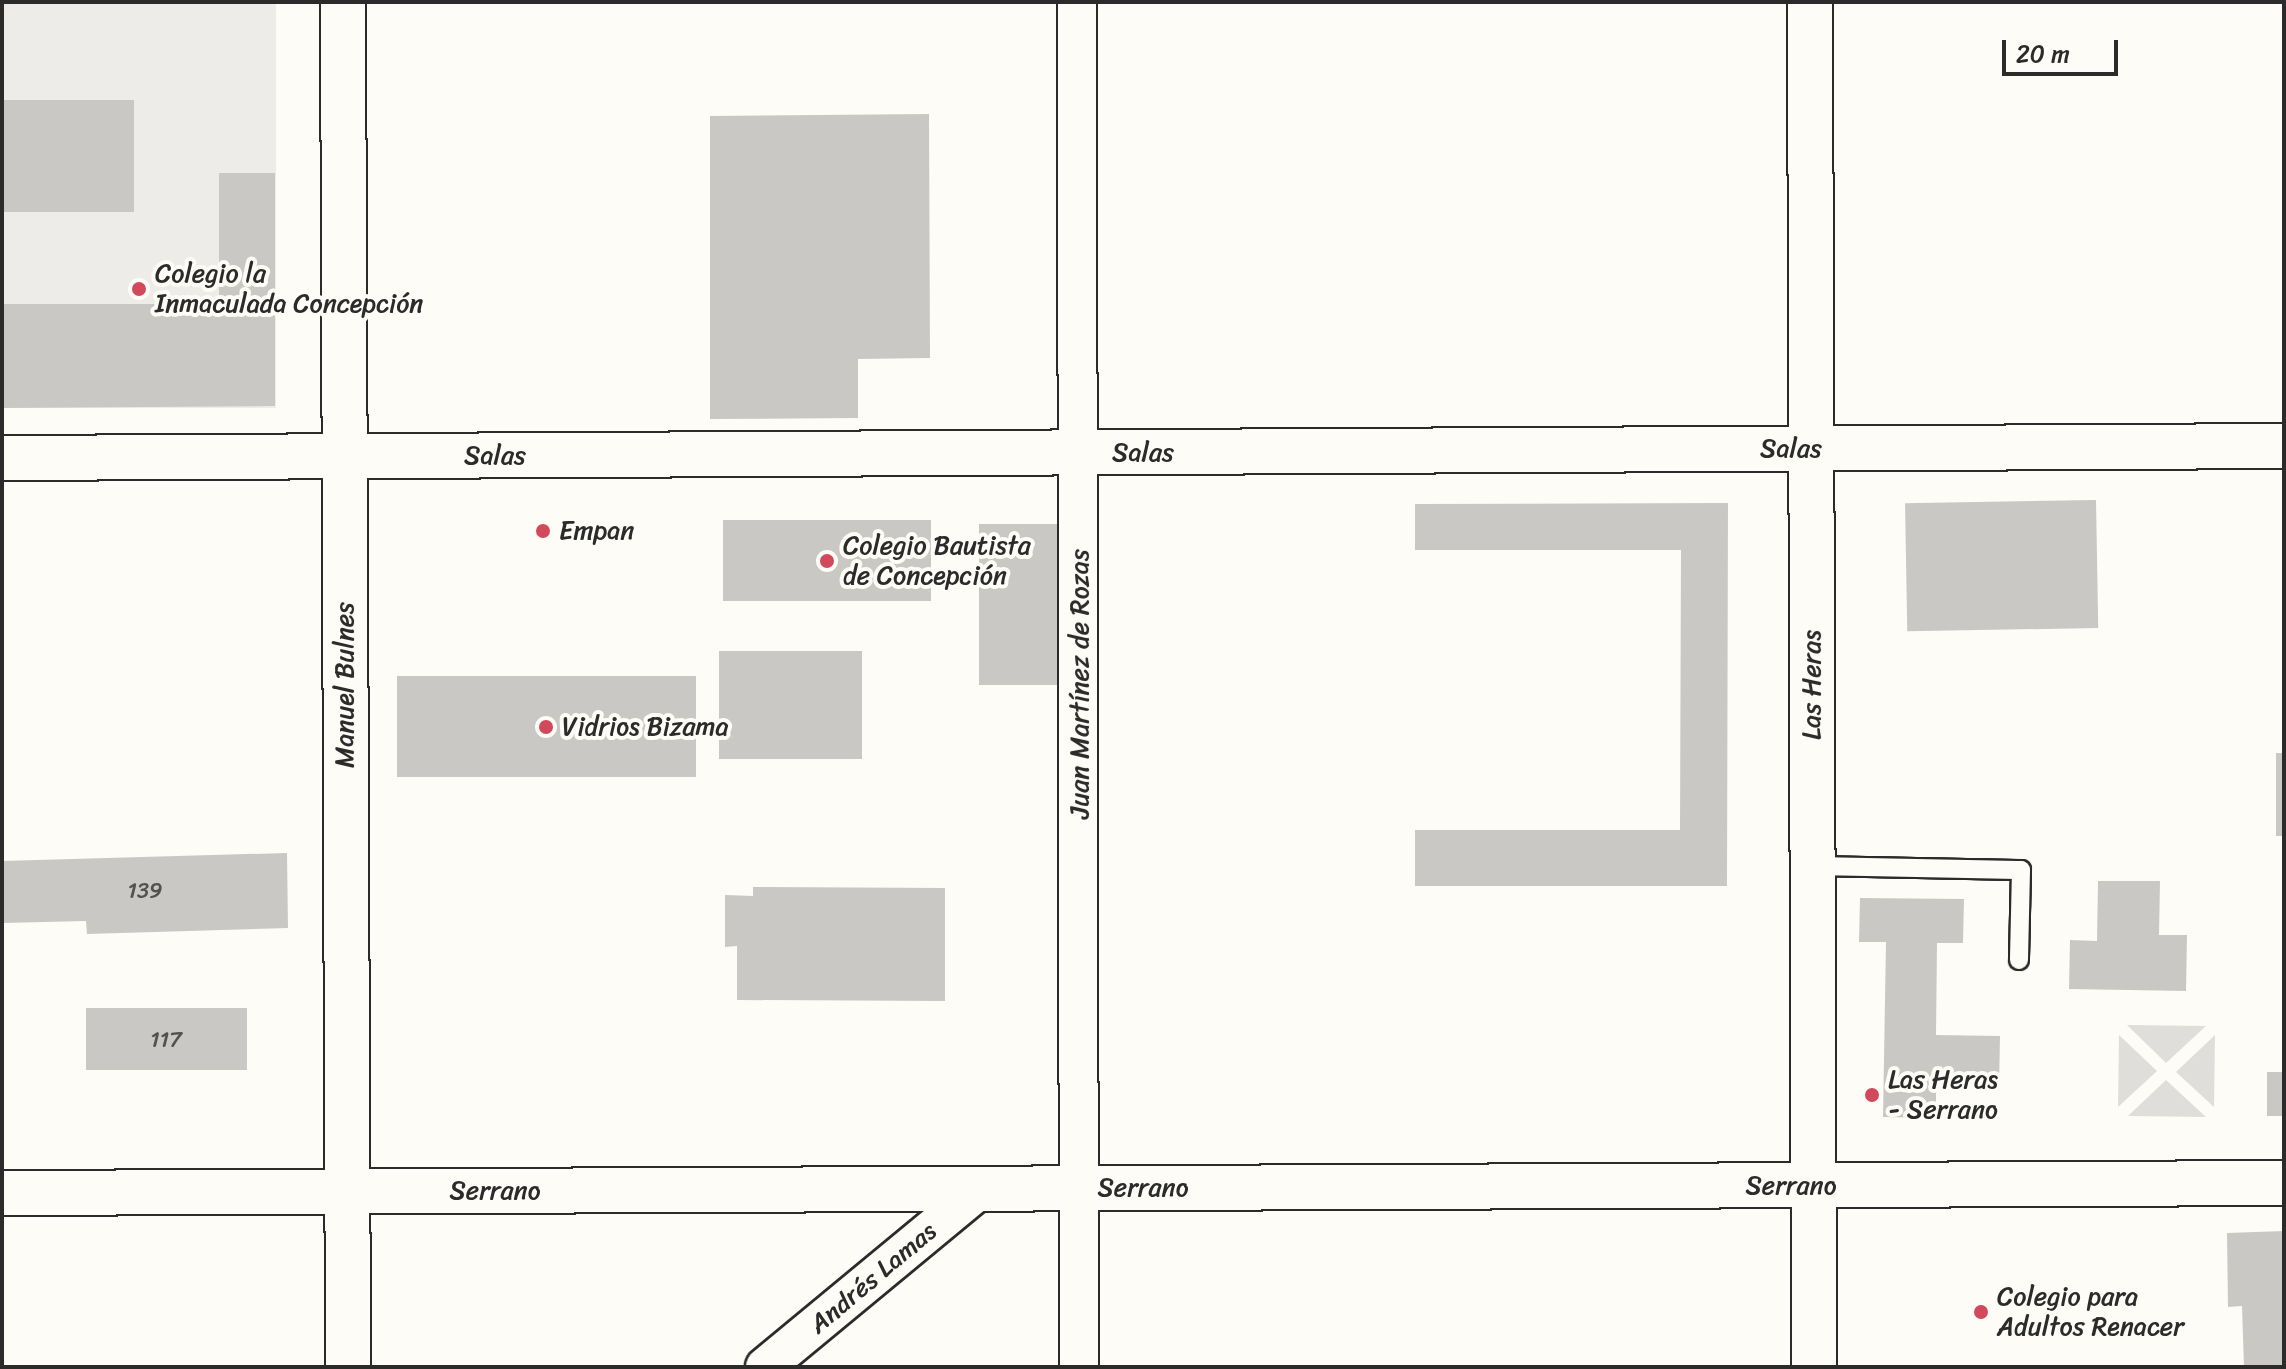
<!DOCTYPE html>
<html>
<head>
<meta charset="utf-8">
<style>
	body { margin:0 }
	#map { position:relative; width:2286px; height:1369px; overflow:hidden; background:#fdfcf7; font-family:Sriracha,sans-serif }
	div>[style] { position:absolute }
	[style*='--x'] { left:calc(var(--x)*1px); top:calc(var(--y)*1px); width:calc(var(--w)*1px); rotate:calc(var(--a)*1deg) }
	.built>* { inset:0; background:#edece8; transform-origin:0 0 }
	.green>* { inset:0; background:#dfdeda }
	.building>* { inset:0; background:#c9c8c4; transform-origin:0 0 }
	.roads { filter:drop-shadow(2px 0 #2b2b2b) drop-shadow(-2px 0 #2b2b2b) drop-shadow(0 2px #2b2b2b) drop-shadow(0 -2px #2b2b2b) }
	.lane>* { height:18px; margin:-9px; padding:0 9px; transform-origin:9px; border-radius:9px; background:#fdfcf7 }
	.street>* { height:38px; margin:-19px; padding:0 19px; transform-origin:19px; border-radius:19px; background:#fdfcf7 }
	.secondary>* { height:44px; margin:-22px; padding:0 22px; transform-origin:22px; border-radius:22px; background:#fdfcf7 }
	.dots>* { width:22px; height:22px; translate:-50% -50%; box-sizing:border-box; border:4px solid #fdfcf7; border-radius:50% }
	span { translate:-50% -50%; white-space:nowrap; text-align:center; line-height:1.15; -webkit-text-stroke:8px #fdfcf7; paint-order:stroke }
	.number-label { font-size:22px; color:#525251 }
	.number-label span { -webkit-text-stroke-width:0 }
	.poi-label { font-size:26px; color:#2b2b2b }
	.left { translate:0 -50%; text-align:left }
	.street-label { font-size:26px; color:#2b2b2b }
	.frame { position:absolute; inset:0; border:4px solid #2b2b2b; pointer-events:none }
	.scale { position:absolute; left:2002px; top:40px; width:116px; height:36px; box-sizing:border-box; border:4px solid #2b2b2b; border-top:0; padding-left:10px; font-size:24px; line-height:28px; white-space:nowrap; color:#2b2b2b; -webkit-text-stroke:6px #fdfcf7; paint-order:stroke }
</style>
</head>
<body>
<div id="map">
	<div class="built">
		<i style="left:2px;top:2px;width:274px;height:406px"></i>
	</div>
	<div class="green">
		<i style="clip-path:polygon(2127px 1025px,2206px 1026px,2166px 1063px)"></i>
		<i style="clip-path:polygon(2119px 1035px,2157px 1071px,2118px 1107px)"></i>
		<i style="clip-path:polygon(2215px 1035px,2214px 1107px,2176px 1072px)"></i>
		<i style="clip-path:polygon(2166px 1080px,2206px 1117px,2128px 1116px)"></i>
	</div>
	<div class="building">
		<i style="left:2px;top:100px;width:132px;height:112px"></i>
		<i style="clip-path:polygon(929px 114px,930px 358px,858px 359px,858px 418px,710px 419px,710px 116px)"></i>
		<i style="clip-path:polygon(219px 173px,275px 173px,275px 406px,2px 408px,2px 304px,219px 304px)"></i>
		<i style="left:2096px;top:500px;width:128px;height:191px;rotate:89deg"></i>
		<i style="clip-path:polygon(1728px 503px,1727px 886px,1415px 886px,1415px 830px,1680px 830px,1681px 550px,1415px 550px,1415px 504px)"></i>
		<i style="left:723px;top:520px;width:208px;height:81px"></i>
		<i style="left:979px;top:524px;width:80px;height:161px"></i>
		<i style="left:719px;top:651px;width:143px;height:108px"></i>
		<i style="left:397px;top:676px;width:299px;height:101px"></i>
		<i style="left:2276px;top:753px;width:8px;height:83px"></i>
		<i style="clip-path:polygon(287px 853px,288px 928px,87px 934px,86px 921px,2px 923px,2px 861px)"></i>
		<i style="clip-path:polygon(2098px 881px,2160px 881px,2159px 935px,2187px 935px,2186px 991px,2069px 989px,2070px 940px,2097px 941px)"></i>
		<i style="clip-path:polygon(753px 887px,945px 888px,945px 1001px,737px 1000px,737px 946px,725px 947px,725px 895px,753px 896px)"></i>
		<i style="clip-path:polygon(1860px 898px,1964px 899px,1963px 943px,1937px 943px,1936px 1035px,2000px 1036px,1999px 1088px,1936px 1087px,1936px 1118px,1883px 1117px,1886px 942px,1859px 942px)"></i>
		<i style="left:247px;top:1008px;width:62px;height:161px;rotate:90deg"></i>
		<i style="left:2267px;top:1072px;width:17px;height:44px"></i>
		<i style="clip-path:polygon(2284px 1231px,2284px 1367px,2244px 1367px,2242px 1306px,2228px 1307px,2227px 1233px)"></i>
	</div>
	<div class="roads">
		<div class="lane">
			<i style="--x:1812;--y:866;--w:209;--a:1.1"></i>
			<i style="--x:2021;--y:870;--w:90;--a:91.3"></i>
		</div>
		<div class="street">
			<i style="--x:1077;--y:2;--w:1365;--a:89.92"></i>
			<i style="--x:765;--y:1367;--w:279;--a:-39.6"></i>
		</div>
		<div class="secondary">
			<i style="--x:343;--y:2;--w:1365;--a:89.79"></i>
			<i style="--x:1810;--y:2;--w:1365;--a:89.83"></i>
			<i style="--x:2;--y:458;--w:2282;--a:-0.3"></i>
			<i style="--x:2;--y:1193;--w:2282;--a:-0.25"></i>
		</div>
	</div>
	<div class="dots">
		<i style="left:139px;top:289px;background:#d1495b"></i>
		<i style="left:543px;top:531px;background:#d1495b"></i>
		<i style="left:827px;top:561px;background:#d1495b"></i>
		<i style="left:546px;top:727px;background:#d1495b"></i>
		<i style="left:1872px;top:1095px;background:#d1495b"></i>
		<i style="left:1981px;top:1312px;background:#d1495b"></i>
	</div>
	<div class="number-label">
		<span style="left:145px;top:891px">139</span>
		<span style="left:166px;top:1040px">117</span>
	</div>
	<div class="poi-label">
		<span class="left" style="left:155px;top:289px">Colegio la<br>Inmaculada Concepción</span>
		<span class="left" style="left:559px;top:531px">Empan</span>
		<span class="left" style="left:843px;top:561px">Colegio Bautista<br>de Concepción</span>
		<span class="left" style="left:562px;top:727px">Vidrios Bizama</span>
		<span class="left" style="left:1888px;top:1095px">Las Heras<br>- Serrano</span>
		<span class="left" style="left:1997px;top:1312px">Colegio para<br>Adultos Renacer</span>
	</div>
	<div class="street-label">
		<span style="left:1791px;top:449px">Salas</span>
		<span style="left:1143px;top:453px">Salas</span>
		<span style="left:495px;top:456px">Salas</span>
		<span style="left:1080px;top:684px;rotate:-90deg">Juan Martínez de Rozas</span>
		<span style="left:345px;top:685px;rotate:-90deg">Manuel Bulnes</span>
		<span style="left:1812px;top:685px;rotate:-90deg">Las Heras</span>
		<span style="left:1791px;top:1186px">Serrano</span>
		<span style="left:1143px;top:1188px">Serrano</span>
		<span style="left:495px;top:1191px">Serrano</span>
		<span style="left:873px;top:1278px;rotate:-40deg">Andrés Lamas</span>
	</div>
	<div class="frame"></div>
	<div class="scale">20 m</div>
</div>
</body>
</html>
